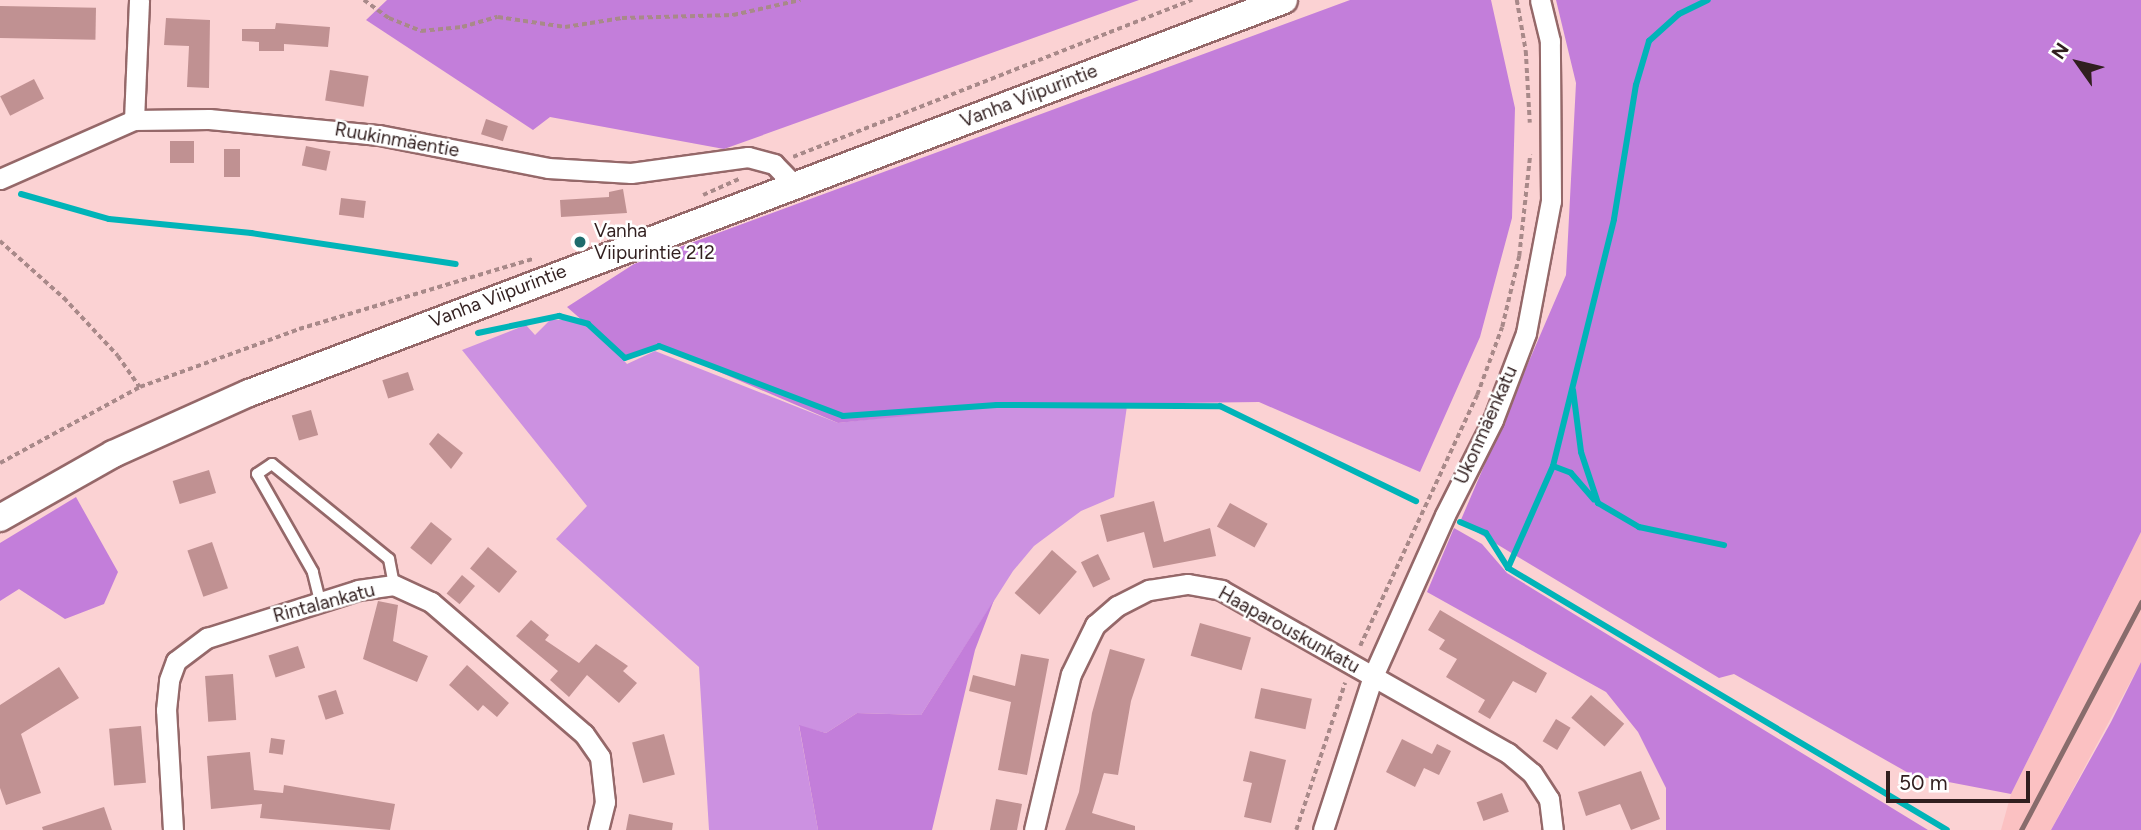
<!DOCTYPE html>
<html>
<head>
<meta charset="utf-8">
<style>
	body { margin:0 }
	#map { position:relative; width:2141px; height:830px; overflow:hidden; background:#fbd2d3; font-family:Figtree,sans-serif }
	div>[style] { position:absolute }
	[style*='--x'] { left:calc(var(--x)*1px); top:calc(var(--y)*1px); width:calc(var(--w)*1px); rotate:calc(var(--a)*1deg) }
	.built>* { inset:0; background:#fbc1c2 }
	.green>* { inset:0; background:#cc91e1 }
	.forest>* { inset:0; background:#c37eda }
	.stream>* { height:6px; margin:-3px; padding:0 3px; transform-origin:3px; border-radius:3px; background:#00b4b8 }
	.building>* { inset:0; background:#c09192; transform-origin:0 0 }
	.path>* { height:3.5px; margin-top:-1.75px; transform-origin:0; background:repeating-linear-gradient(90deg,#a88989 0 5px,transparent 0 8.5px) }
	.roads { filter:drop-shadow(2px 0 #956869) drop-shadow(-2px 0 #956869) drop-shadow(0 2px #956869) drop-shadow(0 -2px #956869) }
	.lane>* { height:10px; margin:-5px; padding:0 5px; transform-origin:5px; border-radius:5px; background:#fff }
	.street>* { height:19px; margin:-9.5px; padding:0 9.5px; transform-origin:9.5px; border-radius:9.5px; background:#fff }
	.secondary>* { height:26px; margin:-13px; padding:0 13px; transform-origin:13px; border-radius:13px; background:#fff }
	.rail>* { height:5px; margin:-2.5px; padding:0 2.5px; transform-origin:2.5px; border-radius:2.5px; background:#886c6c }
	.dots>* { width:19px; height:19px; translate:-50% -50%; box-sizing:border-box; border:4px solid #fff; border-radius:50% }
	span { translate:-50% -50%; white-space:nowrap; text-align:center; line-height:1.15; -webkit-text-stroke:5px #fff; paint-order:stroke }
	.street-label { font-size:19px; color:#311f1f }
	.poi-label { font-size:19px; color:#311f1f }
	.left { translate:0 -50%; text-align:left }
	.north { position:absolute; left:2043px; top:28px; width:70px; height:70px; -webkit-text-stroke:5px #fff; paint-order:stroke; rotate:304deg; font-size:19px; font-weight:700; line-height:28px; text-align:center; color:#311f1f }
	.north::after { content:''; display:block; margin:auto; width:24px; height:32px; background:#311f1f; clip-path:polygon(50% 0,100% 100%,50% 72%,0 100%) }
	.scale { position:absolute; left:1886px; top:771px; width:144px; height:32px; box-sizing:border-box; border:4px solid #311f1f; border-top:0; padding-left:9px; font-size:21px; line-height:24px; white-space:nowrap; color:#311f1f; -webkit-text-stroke:5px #fff; paint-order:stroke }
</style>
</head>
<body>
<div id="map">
	<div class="built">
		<i style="clip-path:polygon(2141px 532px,2141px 662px,2051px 830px,2001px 830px,2011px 794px)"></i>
	</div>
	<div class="green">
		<i style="clip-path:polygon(550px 320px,588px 320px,627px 364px,655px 351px,838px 423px,1057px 397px,1127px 406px,1114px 497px,1081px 511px,1034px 546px,1013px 571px,921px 715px,857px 713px,826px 733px,799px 726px,818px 830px,709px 830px,699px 667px,556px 539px,587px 506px,462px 350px,526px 325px,535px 335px)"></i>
	</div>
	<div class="forest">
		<i style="clip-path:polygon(387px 0,1139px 0,724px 149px,550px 117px,533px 130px,366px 20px)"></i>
		<i style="clip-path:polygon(1350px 0,1491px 0,1515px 108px,1512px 218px,1480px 337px,1420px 472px,1259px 402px,1012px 405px,838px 423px,659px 346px,625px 358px,567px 307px,634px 264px)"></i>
		<i style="clip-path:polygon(1556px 0,2141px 0,2141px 532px,2011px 794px,1912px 775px,1734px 674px,1719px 678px,1460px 522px,1566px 275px,1576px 83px)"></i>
		<i style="clip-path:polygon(76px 497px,118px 572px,104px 604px,65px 619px,19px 589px,0 601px,0 543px)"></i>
		<i style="clip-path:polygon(1454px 528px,1482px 544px,1507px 573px,1928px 830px,1666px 830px,1666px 788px,1638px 732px,1606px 692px,1427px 592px)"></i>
		<i style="clip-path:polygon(994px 600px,975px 650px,932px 830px,818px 830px,799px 725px,826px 733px,857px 713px,921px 715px)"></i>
		<i style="clip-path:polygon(2141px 662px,2141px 830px,2051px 830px,2111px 722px)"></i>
	</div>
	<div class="stream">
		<i style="--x:21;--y:194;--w:91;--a:15.9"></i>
		<i style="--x:109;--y:219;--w:143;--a:5.6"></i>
		<i style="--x:251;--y:233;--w:207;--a:8.6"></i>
		<i style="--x:478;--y:333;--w:83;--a:-11.9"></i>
		<i style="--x:559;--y:316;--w:30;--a:15"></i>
		<i style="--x:588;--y:324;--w:50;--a:42.6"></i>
		<i style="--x:625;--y:358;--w:36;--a:-19"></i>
		<i style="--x:659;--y:346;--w:197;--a:20.8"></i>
		<i style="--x:843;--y:416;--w:154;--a:-4.1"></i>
		<i style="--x:997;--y:405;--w:223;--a:0.3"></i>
		<i style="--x:1220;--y:406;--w:218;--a:25.9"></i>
		<i style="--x:1573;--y:390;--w:63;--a:82.6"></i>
		<i style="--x:1581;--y:452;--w:54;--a:71.6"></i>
		<i style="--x:1598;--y:503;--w:48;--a:30.3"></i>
		<i style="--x:1639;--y:527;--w:87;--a:12"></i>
		<i style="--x:1553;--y:466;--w:19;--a:21"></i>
		<i style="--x:1571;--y:473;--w:35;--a:49"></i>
		<i style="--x:1460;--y:522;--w:28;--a:23"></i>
		<i style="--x:1486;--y:533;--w:41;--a:57.8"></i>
		<i style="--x:1508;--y:568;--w:511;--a:30.83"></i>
		<i style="--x:1508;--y:568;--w:111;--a:-66.2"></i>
		<i style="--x:1553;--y:466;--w:254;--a:-76.1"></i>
		<i style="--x:1614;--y:219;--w:136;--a:-80.7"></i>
		<i style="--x:1636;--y:85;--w:46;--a:-73.5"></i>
		<i style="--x:1649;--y:41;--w:40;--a:-42"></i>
		<i style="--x:1679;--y:14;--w:32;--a:-26"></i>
	</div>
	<div class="building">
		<i style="left:0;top:6px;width:96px;height:32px;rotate:1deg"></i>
		<i style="clip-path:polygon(166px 18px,210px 20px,209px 88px,187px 87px,189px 46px,164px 45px)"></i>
		<i style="clip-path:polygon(276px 23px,330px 27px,328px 47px,284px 44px,284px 51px,259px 51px,259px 42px,242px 41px,242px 29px,275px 29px)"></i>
		<i style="left:330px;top:70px;width:39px;height:31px;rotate:9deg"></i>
		<i style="left:34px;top:79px;width:22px;height:38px;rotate:63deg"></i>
		<i style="left:486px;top:119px;width:23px;height:16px;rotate:18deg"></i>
		<i style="left:170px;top:141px;width:24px;height:22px"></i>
		<i style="left:306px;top:146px;width:25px;height:20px;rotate:12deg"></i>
		<i style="left:224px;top:149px;width:16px;height:28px"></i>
		<i style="clip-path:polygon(623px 189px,627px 213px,561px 217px,560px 200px,609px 197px,609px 192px)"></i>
		<i style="left:341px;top:198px;width:25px;height:17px;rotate:7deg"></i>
		<i style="left:408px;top:372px;width:19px;height:27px;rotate:72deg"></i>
		<i style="left:311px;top:410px;width:26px;height:20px;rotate:74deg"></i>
		<i style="clip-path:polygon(438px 433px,463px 453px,451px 469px,429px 444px)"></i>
		<i style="left:209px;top:470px;width:24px;height:38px;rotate:73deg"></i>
		<i style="clip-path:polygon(1154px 501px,1164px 542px,1210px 528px,1216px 556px,1153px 568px,1144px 532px,1107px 542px,1100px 515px)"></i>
		<i style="left:1230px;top:503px;width:43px;height:27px;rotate:29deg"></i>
		<i style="left:431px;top:522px;width:27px;height:33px;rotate:39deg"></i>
		<i style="left:212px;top:542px;width:49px;height:26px;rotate:71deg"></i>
		<i style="left:488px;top:547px;width:38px;height:28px;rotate:40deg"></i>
		<i style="left:1052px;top:550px;width:33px;height:57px;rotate:41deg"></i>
		<i style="left:1098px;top:554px;width:28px;height:19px;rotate:64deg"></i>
		<i style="left:462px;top:575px;width:17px;height:24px;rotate:40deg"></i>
		<i style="clip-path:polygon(378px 601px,398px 605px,393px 641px,428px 656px,417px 682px,363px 659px)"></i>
		<i style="clip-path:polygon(1440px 610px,1547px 673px,1536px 693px,1513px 681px,1490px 719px,1478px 712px,1485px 700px,1446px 677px,1457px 659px,1439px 649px,1445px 640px,1428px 630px)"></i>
		<i style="clip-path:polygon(531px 620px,549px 635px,545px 640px,579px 663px,596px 644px,628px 666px,623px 671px,637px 683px,619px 703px,587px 675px,569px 697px,550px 680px,558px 671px,516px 636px)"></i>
		<i style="left:1200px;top:623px;width:53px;height:34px;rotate:16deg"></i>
		<i style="left:298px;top:646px;width:23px;height:31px;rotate:72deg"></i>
		<i style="clip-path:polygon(1110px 649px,1145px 659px,1131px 701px,1118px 775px,1104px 773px,1092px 813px,1135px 826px,1135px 830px,1065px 830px,1079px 792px,1092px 713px)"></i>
		<i style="clip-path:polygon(1021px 654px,1049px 659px,1027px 775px,998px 770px,1011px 702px,969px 691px,973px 675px,1015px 686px)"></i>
		<i style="clip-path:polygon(467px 665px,509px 703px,497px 717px,483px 705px,478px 711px,449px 685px)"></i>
		<i style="clip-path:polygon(59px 667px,79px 698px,21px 734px,41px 793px,6px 805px,0 788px,0 705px)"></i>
		<i style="left:233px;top:674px;width:46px;height:28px;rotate:86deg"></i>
		<i style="left:1261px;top:688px;width:52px;height:31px;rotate:12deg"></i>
		<i style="left:336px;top:690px;width:25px;height:19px;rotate:72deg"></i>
		<i style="left:1591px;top:695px;width:44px;height:30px;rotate:41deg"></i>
		<i style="left:1556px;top:719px;width:17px;height:26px;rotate:31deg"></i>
		<i style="left:141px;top:726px;width:57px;height:32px;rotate:85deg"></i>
		<i style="left:664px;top:734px;width:42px;height:33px;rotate:75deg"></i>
		<i style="left:271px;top:738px;width:14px;height:15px;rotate:8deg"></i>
		<i style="clip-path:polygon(1402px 739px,1432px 754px,1437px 744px,1451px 751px,1439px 775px,1424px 768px,1415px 787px,1386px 772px)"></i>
		<i style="clip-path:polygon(1250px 751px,1286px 760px,1271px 823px,1244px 817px,1252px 783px,1243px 781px)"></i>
		<i style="clip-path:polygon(250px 752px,254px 790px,283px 793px,284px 785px,395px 804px,390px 830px,260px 818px,262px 804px,211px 809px,207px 756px)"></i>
		<i style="clip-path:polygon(1641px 771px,1660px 819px,1631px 830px,1620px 804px,1586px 816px,1578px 792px)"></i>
		<i style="left:1502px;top:793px;width:20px;height:27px;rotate:70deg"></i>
		<i style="clip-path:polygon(996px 799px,1022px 804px,1017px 830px,990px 830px)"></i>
		<i style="clip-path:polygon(104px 807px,112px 830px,43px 830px,42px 827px)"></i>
		<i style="clip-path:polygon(629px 814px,673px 823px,672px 830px,626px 830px)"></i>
	</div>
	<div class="path">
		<i style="--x:364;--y:0;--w:31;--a:36"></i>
		<i style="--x:389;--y:18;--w:35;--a:22"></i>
		<i style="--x:421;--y:31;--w:41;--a:-5.6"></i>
		<i style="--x:462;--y:27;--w:37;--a:-16"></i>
		<i style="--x:498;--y:17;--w:68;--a:8.5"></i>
		<i style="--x:565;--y:27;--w:58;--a:-9"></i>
		<i style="--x:622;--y:18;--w:111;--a:-1.5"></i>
		<i style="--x:733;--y:15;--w:69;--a:-12.6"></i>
		<i style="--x:1517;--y:0;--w:52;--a:80"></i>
		<i style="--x:1526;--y:51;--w:72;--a:86.8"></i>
		<i style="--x:793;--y:157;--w:429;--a:-21.5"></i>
		<i style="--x:703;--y:195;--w:42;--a:-24.1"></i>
		<i style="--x:0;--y:241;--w:86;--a:41.7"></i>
		<i style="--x:64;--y:298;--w:79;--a:47"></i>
		<i style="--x:118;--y:356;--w:38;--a:55"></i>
		<i style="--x:0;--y:463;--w:159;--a:-28.5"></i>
		<i style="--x:140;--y:387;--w:169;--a:-20"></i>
		<i style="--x:299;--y:329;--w:246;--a:-16.7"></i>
		<i style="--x:1360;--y:646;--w:277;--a:-65"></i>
		<i style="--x:1477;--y:395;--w:72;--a:-69.8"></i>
		<i style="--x:1502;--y:327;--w:73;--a:-76.5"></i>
		<i style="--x:1519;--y:256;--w:102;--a:-83.8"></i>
		<i style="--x:1296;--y:830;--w:155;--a:-71.6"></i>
	</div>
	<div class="roads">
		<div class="lane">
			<i style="--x:320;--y:601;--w:30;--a:-104"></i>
			<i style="--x:313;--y:572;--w:113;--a:-119.7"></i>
			<i style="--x:257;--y:474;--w:18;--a:-34"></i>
			<i style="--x:272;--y:464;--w:151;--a:39.1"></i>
			<i style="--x:389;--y:559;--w:26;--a:79"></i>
		</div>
		<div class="street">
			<i style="--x:134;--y:120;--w:120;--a:-87.6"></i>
			<i style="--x:0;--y:179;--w:146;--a:-23.8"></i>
			<i style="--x:134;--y:120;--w:75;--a:-0.8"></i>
			<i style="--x:209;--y:119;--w:171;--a:5.4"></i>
			<i style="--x:379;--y:135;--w:172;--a:11"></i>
			<i style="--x:548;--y:168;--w:83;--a:3.4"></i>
			<i style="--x:631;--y:173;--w:118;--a:-7.8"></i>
			<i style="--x:748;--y:157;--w:27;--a:15"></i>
			<i style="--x:774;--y:164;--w:29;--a:46"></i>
			<i style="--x:173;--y:830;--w:120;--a:-93.3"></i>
			<i style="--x:166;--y:710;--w:30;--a:-84"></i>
			<i style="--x:169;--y:680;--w:20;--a:-70"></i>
			<i style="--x:176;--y:661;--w:39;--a:-37"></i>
			<i style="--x:207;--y:638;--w:158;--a:-17.6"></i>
			<i style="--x:358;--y:590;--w:36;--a:-8"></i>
			<i style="--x:394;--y:585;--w:41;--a:24.7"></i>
			<i style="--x:431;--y:602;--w:202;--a:40.8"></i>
			<i style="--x:584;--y:734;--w:28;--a:55"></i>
			<i style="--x:600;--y:757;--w:45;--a:83.7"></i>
			<i style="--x:605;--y:802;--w:29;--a:104"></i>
			<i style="--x:1034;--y:830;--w:160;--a:-76.7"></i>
			<i style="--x:1071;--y:674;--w:55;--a:-63.9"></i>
			<i style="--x:1095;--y:625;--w:29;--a:-41"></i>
			<i style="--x:1117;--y:606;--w:36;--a:-27"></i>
			<i style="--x:1149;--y:590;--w:39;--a:-9"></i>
			<i style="--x:1188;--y:584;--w:34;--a:10"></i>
			<i style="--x:1221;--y:590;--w:330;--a:29.6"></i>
			<i style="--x:1508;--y:753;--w:31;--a:40"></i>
			<i style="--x:1532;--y:773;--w:31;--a:57"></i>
			<i style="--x:1549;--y:799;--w:31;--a:83"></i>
			<i style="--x:1323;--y:830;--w:162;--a:-72"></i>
			<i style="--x:1373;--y:676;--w:176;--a:-65.9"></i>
			<i style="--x:1445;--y:515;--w:106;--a:-63.2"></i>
			<i style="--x:1493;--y:420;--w:93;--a:-69.2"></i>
			<i style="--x:1526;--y:333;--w:134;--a:-79.3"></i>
			<i style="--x:1551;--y:201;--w:160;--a:-90.4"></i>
			<i style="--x:1550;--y:41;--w:42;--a:-103.7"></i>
		</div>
		<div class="secondary">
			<i style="--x:0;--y:518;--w:130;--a:-29.5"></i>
			<i style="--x:113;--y:454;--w:149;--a:-24.2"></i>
			<i style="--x:249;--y:393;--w:1107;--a:-20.79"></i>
		</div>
	</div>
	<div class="rail">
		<i style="--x:2021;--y:830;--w:258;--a:-62.2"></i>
	</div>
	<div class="dots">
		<i style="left:580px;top:242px;background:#1e6b6c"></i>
	</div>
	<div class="street-label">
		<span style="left:1029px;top:96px;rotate:-21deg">Vanha Viipurintie</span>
		<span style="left:397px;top:140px;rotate:10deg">Ruukinmäentie</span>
		<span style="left:498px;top:296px;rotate:-21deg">Vanha Viipurintie</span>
		<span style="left:1486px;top:425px;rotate:-66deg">Ukonmäenkatu</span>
		<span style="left:324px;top:603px;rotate:-15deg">Rintalankatu</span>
		<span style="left:1289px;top:630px;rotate:29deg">Haaparouskunkatu</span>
	</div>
	<div class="poi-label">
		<span class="left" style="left:594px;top:242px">Vanha<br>Viipurintie 212</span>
	</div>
	<div class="north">N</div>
	<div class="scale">50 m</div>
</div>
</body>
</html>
